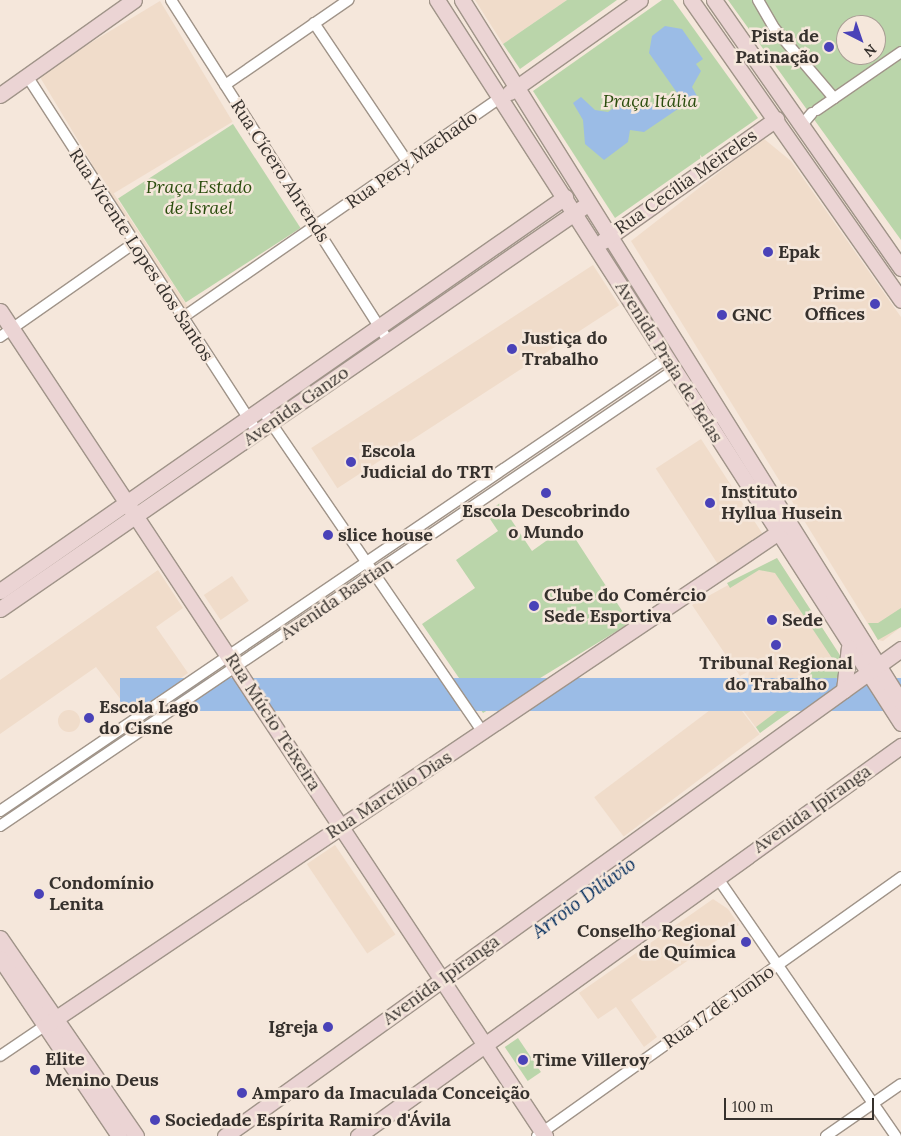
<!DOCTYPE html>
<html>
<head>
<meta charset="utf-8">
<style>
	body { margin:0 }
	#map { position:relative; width:901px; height:1136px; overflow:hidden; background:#f5e7db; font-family:Lora,serif }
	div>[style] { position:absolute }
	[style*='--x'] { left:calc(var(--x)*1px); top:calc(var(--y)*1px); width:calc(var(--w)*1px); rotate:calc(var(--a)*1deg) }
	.built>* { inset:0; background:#f0dcca; transform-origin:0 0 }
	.round { border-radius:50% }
	.green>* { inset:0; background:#bad5aa; transform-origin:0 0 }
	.water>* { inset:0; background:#9bbce6; transform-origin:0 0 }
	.roads { filter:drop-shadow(1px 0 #a09489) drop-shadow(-1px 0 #a09489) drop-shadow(0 1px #a09489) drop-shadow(0 -1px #a09489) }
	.street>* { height:10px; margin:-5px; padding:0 5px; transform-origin:5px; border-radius:5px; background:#fff }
	.secondary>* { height:15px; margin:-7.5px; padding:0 7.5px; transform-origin:7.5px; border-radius:7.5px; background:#ebd4d4 }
	.dots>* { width:14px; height:14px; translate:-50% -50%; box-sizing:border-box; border:2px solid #f5e7db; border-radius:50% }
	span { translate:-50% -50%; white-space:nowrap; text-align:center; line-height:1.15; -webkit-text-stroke:5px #f5e7db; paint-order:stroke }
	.poi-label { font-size:18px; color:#36312d; font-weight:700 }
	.right { translate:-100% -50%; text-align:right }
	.left { translate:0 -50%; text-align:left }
	.park-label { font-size:18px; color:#2a4d0d; font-style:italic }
	.street-label { font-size:18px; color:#36312d }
	.water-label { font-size:19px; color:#002b5c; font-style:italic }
	.north { position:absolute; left:836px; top:15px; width:50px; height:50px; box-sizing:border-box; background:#f5e7db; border:1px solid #a99e95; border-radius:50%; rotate:139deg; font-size:14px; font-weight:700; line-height:20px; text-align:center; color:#36312d }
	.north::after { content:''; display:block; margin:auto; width:18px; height:22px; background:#4a42b8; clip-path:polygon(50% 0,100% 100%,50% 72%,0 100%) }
	.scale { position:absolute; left:724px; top:1098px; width:150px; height:22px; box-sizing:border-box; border:2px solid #36312d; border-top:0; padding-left:6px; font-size:15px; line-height:18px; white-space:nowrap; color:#36312d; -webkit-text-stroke:4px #f5e7db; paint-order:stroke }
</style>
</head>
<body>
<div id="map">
	<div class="built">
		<i style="clip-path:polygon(475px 0,567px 0,503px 44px)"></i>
		<i style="left:160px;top:1px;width:141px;height:142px;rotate:59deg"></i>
		<i style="clip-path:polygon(763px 138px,791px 161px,901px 317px,901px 627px,883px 641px,878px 640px,631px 241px)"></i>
		<i style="clip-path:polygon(93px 162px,188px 307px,182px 311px,90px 165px)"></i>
		<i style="left:593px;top:265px;width:48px;height:336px;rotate:57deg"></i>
		<i style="left:701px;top:439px;width:116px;height:54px;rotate:57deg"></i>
		<i style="clip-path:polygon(777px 558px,845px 663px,760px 733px,734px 698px,746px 690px,749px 671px,740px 676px,692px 605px)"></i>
		<i style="clip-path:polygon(158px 570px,183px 608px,156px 627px,188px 673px,131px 713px,96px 667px,0 734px,0 680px)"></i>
		<i style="left:232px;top:576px;width:30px;height:34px;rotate:56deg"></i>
		<i style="left:730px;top:695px;width:49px;height:170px;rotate:53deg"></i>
		<i class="round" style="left:58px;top:710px;width:22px;height:22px"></i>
		<i style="left:335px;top:845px;width:108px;height:34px;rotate:56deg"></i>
		<i style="clip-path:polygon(713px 899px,728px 909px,739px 925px,631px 1000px,657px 1037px,644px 1047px,616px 1007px,598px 1019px,579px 993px)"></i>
	</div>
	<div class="green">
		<i style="clip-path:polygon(567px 0,617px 0,520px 69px,503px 44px)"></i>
		<i style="clip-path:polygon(662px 0,673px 0,758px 118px,615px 218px,533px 91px)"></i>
		<i style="clip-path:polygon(evenodd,728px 0,901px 0,901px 240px,875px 204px,728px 0,846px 25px,876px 25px,876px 55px,846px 55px,846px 25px)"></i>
		<i style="left:233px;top:124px;width:124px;height:137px;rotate:57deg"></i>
		<i style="clip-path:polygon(500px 503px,532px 551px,567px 526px,630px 623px,483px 713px,422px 624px,475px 588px,456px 560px,498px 531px,486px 513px)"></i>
		<i style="clip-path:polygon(777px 558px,845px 663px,842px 674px,760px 733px,756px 727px,802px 692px,795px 682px,832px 658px,775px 573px,759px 570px,730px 588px,727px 583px)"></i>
		<i style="clip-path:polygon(901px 608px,901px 627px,878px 640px,868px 623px,878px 623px)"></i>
		<i style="left:518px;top:1038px;width:41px;height:16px;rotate:56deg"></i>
	</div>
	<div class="water">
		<i style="clip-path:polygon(665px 26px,682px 29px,703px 59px,696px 64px,701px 71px,692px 87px,697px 96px,644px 132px,630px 130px,628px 142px,604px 160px,585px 144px,583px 120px,573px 103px,581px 97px,595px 110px,608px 112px,622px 102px,665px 107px,680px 97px,649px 53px,652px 36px)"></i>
		<i style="left:901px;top:678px;width:33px;height:781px;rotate:90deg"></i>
	</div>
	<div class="roads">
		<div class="street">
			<i style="--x:171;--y:0;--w:406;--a:57.5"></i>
			<i style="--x:758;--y:0;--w:34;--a:60"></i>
			<i style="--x:775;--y:29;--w:91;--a:49.5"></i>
			<i style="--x:314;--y:23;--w:169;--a:56.1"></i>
			<i style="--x:27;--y:76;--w:425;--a:57.1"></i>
			<i style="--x:225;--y:85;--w:150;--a:-34.6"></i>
			<i style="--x:817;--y:110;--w:102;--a:-34.6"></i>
			<i style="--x:801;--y:126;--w:17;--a:-50"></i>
			<i style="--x:182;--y:318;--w:387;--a:-34.7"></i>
			<i style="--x:0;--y:337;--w:162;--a:-35"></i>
			<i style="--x:267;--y:417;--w:383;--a:55.6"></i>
			<i style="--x:0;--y:811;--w:806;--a:-34.18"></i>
			<i style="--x:0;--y:826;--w:814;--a:-34.08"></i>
			<i style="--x:717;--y:877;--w:315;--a:55.4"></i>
			<i style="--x:0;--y:1056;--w:55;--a:-34"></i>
			<i style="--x:537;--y:1136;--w:447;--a:-35.4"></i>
			<i style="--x:826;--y:1136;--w:91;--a:-34.7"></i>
		</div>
		<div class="secondary">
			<i style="--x:437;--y:0;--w:859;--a:57.31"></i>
			<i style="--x:462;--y:0;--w:828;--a:57.98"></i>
			<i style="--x:691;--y:0;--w:366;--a:55"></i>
			<i style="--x:714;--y:0;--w:327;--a:55.1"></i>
			<i style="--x:510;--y:92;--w:159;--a:-35.3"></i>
			<i style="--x:0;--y:95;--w:164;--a:-35.3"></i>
			<i style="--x:603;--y:241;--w:212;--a:-35.2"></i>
			<i style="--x:0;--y:311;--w:989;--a:56.55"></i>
			<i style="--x:0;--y:591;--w:689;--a:-34.89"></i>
			<i style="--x:0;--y:609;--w:708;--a:-34.59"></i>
			<i style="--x:844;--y:690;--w:43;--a:-83.4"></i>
			<i style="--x:0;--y:938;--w:240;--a:55.5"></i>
			<i style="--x:0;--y:958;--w:214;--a:56.2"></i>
			<i style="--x:46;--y:1025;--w:881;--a:-33.94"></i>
			<i style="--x:225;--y:1136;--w:833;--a:-35.77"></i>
			<i style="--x:358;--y:1136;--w:669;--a:-35.69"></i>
		</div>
	</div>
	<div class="dots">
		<i style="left:829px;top:47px;background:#4a42b8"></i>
		<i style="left:768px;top:252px;background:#4a42b8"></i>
		<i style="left:875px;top:304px;background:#4a42b8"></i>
		<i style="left:722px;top:315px;background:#4a42b8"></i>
		<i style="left:512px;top:349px;background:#4a42b8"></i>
		<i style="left:351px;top:462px;background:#4a42b8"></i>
		<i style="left:546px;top:493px;background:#4a42b8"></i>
		<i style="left:710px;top:503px;background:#4a42b8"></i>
		<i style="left:328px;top:535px;background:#4a42b8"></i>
		<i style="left:534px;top:606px;background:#4a42b8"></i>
		<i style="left:772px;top:620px;background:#4a42b8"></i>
		<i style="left:776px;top:645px;background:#4a42b8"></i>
		<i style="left:89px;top:718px;background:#4a42b8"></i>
		<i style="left:39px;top:894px;background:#4a42b8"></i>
		<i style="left:746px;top:942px;background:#4a42b8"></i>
		<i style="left:328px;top:1027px;background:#4a42b8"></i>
		<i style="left:523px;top:1060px;background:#4a42b8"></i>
		<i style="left:35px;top:1070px;background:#4a42b8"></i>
		<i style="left:242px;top:1093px;background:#4a42b8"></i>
		<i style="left:155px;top:1120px;background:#4a42b8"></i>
	</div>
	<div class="poi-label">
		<span class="right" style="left:819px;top:47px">Pista de<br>Patinação</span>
		<span class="left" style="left:778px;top:252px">Epak</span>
		<span class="right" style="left:865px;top:304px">Prime<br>Offices</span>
		<span class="left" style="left:732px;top:315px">GNC</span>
		<span class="left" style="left:522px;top:349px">Justiça do<br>Trabalho</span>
		<span class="left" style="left:361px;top:462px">Escola<br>Judicial do TRT</span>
		<span class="left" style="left:721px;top:503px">Instituto<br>Hyllua Husein</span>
		<span style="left:546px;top:522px">Escola Descobrindo<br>o Mundo</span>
		<span class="left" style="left:338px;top:535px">slice house</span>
		<span class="left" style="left:544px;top:606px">Clube do Comércio<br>Sede Esportiva</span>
		<span class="left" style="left:782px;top:620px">Sede</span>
		<span style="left:776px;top:674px">Tribunal Regional<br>do Trabalho</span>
		<span class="left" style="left:99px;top:718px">Escola Lago<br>do Cisne</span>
		<span class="left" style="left:49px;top:894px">Condomínio<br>Lenita</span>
		<span class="right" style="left:736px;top:942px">Conselho Regional<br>de Química</span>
		<span class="right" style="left:318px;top:1027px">Igreja</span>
		<span class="left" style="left:45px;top:1070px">Elite<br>Menino Deus</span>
		<span class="left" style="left:533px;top:1060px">Time Villeroy</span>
		<span class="left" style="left:252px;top:1093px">Amparo da Imaculada Conceição</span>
		<span class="left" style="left:165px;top:1120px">Sociedade Espírita Ramiro d'Ávila</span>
	</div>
	<div class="park-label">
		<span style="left:650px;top:101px">Praça Itália</span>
		<span style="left:199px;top:198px">Praça Estado<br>de Israel</span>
	</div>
	<div class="street-label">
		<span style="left:412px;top:160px;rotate:-35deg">Rua Pery Machado</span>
		<span style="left:280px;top:171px;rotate:57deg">Rua Cícero Ahrends</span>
		<span style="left:686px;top:182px;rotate:-35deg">Rua Cecília Meireles</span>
		<span style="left:141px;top:255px;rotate:57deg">Rua Vicente Lopes dos Santos</span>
		<span style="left:669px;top:362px;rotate:58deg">Avenida Praia de Belas</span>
		<span style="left:296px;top:406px;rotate:-35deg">Avenida Ganzo</span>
		<span style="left:337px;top:599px;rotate:-34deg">Avenida Bastian</span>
		<span style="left:273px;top:722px;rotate:57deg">Rua Múcio Teixeira</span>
		<span style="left:389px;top:795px;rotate:-33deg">Rua Marcílio Dias</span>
		<span style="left:812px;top:809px;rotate:-35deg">Avenida Ipiranga</span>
		<span style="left:441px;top:980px;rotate:-36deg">Avenida Ipiranga</span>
		<span style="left:719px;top:1007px;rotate:-35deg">Rua 17 de Junho</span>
	</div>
	<div class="water-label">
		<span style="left:584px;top:898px;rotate:-36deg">Arroio Dilúvio</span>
	</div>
	<div class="north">N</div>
	<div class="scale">100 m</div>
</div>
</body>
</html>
